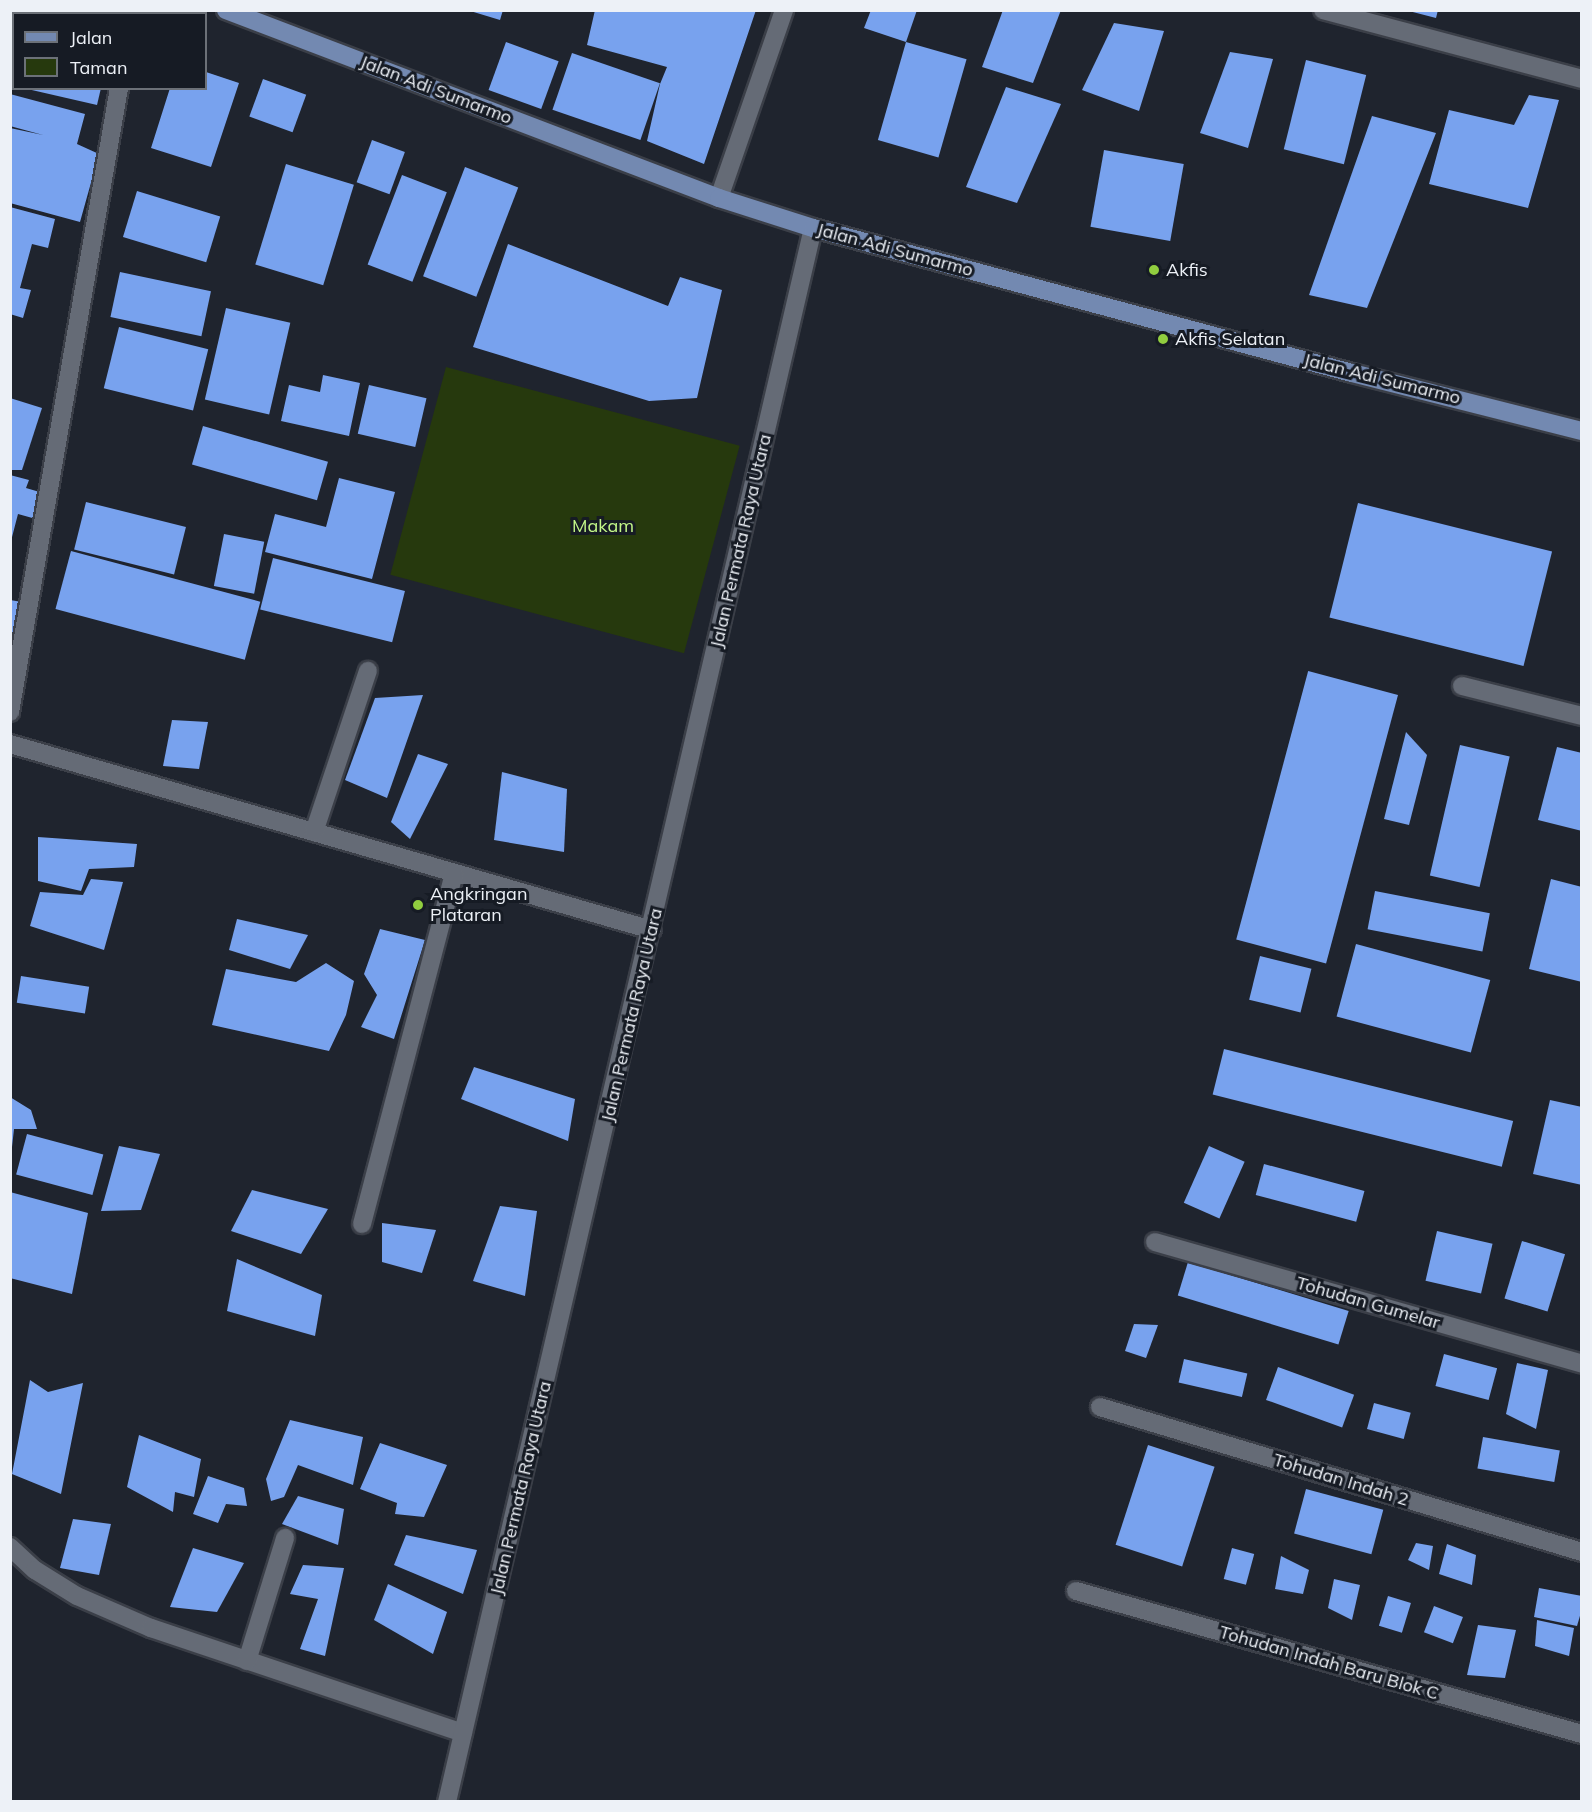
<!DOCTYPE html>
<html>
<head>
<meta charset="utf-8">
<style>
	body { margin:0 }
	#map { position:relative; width:1592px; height:1812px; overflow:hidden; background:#1f242e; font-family:Mulish,sans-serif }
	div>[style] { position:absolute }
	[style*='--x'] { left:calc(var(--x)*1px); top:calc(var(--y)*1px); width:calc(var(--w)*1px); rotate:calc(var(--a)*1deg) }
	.green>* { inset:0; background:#26390d; transform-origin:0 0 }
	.building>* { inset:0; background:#78a2ee; transform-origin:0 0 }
	.roads { filter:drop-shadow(2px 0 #3b3f48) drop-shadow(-2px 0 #3b3f48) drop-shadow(0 2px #3b3f48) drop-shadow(0 -2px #3b3f48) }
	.minor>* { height:18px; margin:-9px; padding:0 9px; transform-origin:9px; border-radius:9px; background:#656b76 }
	.major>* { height:18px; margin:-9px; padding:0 9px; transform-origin:9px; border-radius:9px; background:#7389b1 }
	.dots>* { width:16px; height:16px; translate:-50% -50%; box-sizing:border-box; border:3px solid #161b24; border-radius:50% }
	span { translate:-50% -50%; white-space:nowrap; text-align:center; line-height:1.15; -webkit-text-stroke:6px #161b24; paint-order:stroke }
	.street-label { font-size:18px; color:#edf1f7 }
	.poi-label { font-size:18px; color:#edf1f7 }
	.left { translate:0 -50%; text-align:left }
	.park-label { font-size:18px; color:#c3f788 }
	.frame { position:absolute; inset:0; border:12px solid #edf1f7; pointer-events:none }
	.legend { position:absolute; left:12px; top:12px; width:195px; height:78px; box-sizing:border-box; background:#161b24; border:2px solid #6c7178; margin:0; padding:8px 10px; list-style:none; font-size:18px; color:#edf1f7 }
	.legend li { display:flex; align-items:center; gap:12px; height:30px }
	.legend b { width:30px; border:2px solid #6c7178 }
</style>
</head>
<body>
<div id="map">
	<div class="green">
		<i style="left:446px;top:367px;width:304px;height:215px;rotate:15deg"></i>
	</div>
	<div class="building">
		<i style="clip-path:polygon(12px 10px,26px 12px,14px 14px,14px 88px,10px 87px)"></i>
		<i style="clip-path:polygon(467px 10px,503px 10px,500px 20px)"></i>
		<i style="clip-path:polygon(595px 10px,756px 10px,704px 164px,647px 141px,660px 84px,667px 67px,587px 45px)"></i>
		<i style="clip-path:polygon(871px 10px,917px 10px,906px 42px,864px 28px)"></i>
		<i style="clip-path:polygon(1003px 10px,1061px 10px,1033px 83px,982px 67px)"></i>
		<i style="clip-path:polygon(1405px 10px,1438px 10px,1436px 18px)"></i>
		<i style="clip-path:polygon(1114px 23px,1164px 31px,1139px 111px,1082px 90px)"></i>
		<i style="left:506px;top:42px;width:56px;height:51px;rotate:20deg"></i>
		<i style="left:906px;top:42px;width:63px;height:102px;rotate:16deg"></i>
		<i style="clip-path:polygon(1230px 52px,1273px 59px,1248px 148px,1200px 133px)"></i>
		<i style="left:572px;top:53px;width:93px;height:60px;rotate:19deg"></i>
		<i style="left:1306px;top:60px;width:62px;height:92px;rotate:14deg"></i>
		<i style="clip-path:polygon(206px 72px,239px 83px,211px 167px,151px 148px,170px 88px,206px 88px)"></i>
		<i style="left:263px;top:79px;width:46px;height:40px;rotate:20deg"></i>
		<i style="clip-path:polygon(1006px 87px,1061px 104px,1017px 203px,966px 187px)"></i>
		<i style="clip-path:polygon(23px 88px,101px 88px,97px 105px)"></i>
		<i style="clip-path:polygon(10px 94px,85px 114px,77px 144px,99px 154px,80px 222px,10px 203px,10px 128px,43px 135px,10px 126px)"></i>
		<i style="clip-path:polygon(1529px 95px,1559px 100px,1528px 208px,1429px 184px,1449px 110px,1514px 125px)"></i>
		<i style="clip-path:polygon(1372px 116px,1436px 133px,1367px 308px,1309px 295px)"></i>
		<i style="left:372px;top:140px;width:35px;height:45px;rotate:20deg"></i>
		<i style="left:1104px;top:150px;width:81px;height:78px;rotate:10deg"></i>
		<i style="left:286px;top:164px;width:71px;height:105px;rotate:17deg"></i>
		<i style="left:465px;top:167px;width:57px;height:117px;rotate:21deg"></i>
		<i style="left:402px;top:175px;width:48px;height:96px;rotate:21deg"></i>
		<i style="left:137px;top:191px;width:87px;height:48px;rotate:17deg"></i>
		<i style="clip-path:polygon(10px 207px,55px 219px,48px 248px,32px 244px,20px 288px,31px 290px,23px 318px,10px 314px)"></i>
		<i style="clip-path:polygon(508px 244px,668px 306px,680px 277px,722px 290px,697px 398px,649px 401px,473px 347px)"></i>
		<i style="left:120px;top:272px;width:93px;height:46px;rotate:12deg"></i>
		<i style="left:226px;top:308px;width:66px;height:94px;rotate:13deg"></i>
		<i style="left:119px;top:327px;width:92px;height:63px;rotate:14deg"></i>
		<i style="clip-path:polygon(323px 375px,360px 383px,349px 436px,281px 421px,289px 385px,320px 392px)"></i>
		<i style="left:369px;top:385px;width:59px;height:50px;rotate:13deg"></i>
		<i style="clip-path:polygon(10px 398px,42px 408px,22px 470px,10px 470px)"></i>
		<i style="left:203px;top:426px;width:130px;height:40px;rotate:16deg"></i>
		<i style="clip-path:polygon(10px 475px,29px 480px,26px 488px,43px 493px,36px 519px,18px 514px,11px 541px)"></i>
		<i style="clip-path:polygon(339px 478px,395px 492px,372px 579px,265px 552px,275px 514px,326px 527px)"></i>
		<i style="left:86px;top:502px;width:103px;height:49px;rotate:14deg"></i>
		<i style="left:1358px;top:503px;width:200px;height:118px;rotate:14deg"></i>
		<i style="left:224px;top:534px;width:41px;height:53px;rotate:11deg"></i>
		<i style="left:71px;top:551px;width:196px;height:60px;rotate:15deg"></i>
		<i style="left:273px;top:558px;width:136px;height:53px;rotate:14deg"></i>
		<i style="clip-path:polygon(10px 600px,22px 602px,18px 635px,10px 634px)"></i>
		<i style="clip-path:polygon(423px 695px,387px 798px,345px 780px,375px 698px)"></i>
		<i style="left:1398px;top:695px;width:278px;height:93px;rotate:105deg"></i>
		<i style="clip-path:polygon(172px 720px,208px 722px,199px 769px,163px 766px)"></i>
		<i style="clip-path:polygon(1406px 732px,1427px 755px,1409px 825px,1384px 819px)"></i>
		<i style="left:1460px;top:745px;width:51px;height:134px;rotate:13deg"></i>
		<i style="clip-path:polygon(1557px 747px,1582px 753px,1582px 831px,1538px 820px)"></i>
		<i style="clip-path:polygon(418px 754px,448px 764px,410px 839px,391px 822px)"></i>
		<i style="clip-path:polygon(502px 772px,567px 789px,564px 852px,494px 840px)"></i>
		<i style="clip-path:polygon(38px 837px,137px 844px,134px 867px,89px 869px,81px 891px,38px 881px)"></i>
		<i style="clip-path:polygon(91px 879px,123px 882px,104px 950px,30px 926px,40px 892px,83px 895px)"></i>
		<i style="clip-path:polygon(1551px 879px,1582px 887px,1582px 982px,1529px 969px)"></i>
		<i style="left:1375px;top:891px;width:117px;height:39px;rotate:11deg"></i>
		<i style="clip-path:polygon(237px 919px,308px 935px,290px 969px,229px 950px)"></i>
		<i style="clip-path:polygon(380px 929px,425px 940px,394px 1039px,361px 1027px,377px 995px,364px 974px)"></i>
		<i style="left:1356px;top:944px;width:139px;height:75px;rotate:15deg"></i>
		<i style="left:1260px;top:956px;width:53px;height:45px;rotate:14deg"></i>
		<i style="clip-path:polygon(326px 963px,354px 981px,346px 1015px,329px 1051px,212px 1025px,226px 969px,296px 982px)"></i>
		<i style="left:21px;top:976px;width:69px;height:27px;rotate:9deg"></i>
		<i style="left:1224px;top:1049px;width:298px;height:47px;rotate:14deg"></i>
		<i style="clip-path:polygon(474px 1067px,575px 1099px,568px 1141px,461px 1099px)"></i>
		<i style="clip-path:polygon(10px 1097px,31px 1110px,37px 1129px,14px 1129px,12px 1147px)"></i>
		<i style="clip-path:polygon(1550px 1100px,1582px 1107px,1582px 1185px,1533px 1174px)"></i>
		<i style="left:27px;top:1134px;width:79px;height:42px;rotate:15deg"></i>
		<i style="clip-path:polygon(119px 1146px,160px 1154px,141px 1210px,101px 1211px)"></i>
		<i style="left:1209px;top:1146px;width:39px;height:62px;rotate:24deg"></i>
		<i style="left:1264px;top:1164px;width:104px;height:32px;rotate:15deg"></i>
		<i style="clip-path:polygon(252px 1190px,328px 1209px,301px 1254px,231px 1231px)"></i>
		<i style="clip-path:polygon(10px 1192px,88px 1213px,72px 1294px,10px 1278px)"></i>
		<i style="clip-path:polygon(500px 1206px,537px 1211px,525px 1296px,473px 1281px)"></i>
		<i style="clip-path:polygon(382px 1223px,436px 1230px,422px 1273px,382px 1262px)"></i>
		<i style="left:1437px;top:1231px;width:57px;height:51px;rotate:13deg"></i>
		<i style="left:1522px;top:1241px;width:45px;height:60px;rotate:17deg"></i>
		<i style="clip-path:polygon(237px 1259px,322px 1295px,315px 1336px,227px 1311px)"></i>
		<i style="left:1188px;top:1262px;width:168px;height:35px;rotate:17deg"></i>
		<i style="clip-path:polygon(1134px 1324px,1158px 1325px,1146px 1358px,1125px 1351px)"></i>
		<i style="left:1444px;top:1354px;width:55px;height:33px;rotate:15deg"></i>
		<i style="left:1184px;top:1359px;width:65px;height:24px;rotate:13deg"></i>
		<i style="clip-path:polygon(1517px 1363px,1548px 1370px,1536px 1429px,1506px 1414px)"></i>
		<i style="left:1278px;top:1367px;width:81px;height:35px;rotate:20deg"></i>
		<i style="clip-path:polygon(30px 1380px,48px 1392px,83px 1383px,61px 1494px,12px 1474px)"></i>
		<i style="left:1374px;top:1403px;width:38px;height:27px;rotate:15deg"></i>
		<i style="clip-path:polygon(290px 1420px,363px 1437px,353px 1485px,298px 1465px,284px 1497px,271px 1501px,266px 1479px)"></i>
		<i style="clip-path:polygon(139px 1435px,201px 1459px,194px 1497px,175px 1492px,173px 1512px,127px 1487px)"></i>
		<i style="left:1483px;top:1437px;width:78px;height:32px;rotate:10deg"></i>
		<i style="clip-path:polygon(380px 1443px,447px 1465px,424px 1517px,395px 1514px,397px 1503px,360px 1489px)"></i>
		<i style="left:1148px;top:1445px;width:70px;height:105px;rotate:18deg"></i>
		<i style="clip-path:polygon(208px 1476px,244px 1488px,247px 1506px,226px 1504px,218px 1523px,193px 1514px)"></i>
		<i style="left:1306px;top:1489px;width:80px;height:46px;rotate:15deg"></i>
		<i style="clip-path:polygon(298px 1496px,344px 1509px,338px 1545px,282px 1524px)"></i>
		<i style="clip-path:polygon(73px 1519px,111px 1524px,99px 1575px,60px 1568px)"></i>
		<i style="clip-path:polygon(406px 1535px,477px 1550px,463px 1594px,394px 1565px)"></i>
		<i style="clip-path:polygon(1416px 1543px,1433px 1546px,1429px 1570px,1408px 1560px)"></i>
		<i style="clip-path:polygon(1447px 1544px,1476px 1555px,1472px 1585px,1439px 1574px)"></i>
		<i style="clip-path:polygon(193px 1548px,244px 1563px,217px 1612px,170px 1607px)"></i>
		<i style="left:1232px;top:1548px;width:23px;height:32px;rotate:15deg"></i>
		<i style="clip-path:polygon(1281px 1556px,1309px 1570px,1303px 1594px,1275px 1589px)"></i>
		<i style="clip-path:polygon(303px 1565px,344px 1568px,325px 1656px,300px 1649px,318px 1599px,290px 1594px)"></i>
		<i style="clip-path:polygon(1334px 1579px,1360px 1585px,1352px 1620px,1328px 1608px)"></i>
		<i style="clip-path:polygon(388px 1584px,447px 1612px,433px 1654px,374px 1620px)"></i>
		<i style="clip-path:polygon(1539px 1588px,1582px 1596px,1582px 1609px,1577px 1626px,1534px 1617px)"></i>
		<i style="left:1388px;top:1596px;width:24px;height:31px;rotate:17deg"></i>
		<i style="left:1434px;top:1606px;width:31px;height:28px;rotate:21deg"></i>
		<i style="clip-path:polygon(1537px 1620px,1574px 1628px,1569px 1656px,1535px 1646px)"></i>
		<i style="clip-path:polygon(1478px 1625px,1516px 1630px,1505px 1678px,1467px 1675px)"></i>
	</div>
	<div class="roads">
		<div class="minor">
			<i style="--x:1323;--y:10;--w:268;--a:14.9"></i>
			<i style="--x:132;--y:14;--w:4;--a:-76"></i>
			<i style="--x:719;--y:198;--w:199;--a:-70.9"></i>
			<i style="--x:1462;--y:686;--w:124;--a:14"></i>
			<i style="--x:10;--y:712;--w:633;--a:-80.09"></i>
			<i style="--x:10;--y:744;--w:668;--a:16.16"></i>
			<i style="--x:314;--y:832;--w:170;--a:-71.5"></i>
			<i style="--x:362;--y:1224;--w:363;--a:-75.3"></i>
			<i style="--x:1155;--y:1242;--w:444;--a:15.9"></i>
			<i style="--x:1100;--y:1407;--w:503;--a:16.74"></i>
			<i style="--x:10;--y:1547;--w:34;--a:43"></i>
			<i style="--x:35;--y:1570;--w:49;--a:31.8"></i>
			<i style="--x:77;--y:1596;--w:81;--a:23.4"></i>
			<i style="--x:151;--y:1628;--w:329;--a:18.6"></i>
			<i style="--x:1076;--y:1591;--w:526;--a:15.78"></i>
			<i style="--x:247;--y:1661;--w:129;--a:-72.8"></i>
			<i style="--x:447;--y:1802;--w:1616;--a:-76.91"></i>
		</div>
		<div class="major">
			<i style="--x:226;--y:10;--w:528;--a:20.87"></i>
			<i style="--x:719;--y:198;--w:99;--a:17.7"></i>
			<i style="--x:813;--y:228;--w:558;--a:15.06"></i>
			<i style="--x:1352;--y:373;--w:237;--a:14.2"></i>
		</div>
	</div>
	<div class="dots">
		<i style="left:1154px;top:270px;background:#91cd3f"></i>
		<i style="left:1163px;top:339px;background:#91cd3f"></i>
		<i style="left:418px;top:905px;background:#91cd3f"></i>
	</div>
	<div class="street-label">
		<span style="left:436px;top:90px;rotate:21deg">Jalan Adi Sumarmo</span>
		<span style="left:895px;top:250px;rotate:15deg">Jalan Adi Sumarmo</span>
		<span style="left:1382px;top:379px;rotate:14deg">Jalan Adi Sumarmo</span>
		<span style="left:741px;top:541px;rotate:-77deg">Jalan Permata Raya Utara</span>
		<span style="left:632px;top:1015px;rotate:-77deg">Jalan Permata Raya Utara</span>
		<span style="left:1368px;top:1303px;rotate:16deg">Tohudan Gumelar</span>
		<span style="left:1341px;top:1480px;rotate:17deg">Tohudan Indah 2</span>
		<span style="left:521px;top:1488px;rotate:-77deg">Jalan Permata Raya Utara</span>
		<span style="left:1329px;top:1663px;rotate:16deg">Tohudan Indah Baru Blok C</span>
	</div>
	<div class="poi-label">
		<span class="left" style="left:1166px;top:270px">Akfis</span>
		<span class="left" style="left:1175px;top:339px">Akfis Selatan</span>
		<span class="left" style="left:430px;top:905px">Angkringan<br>Plataran</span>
	</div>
	<div class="park-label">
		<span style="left:603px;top:526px">Makam</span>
	</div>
	<div class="frame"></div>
	<ul class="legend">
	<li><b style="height:8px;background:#7389b1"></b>Jalan</li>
	<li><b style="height:16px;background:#26390d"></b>Taman</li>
	</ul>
</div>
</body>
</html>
